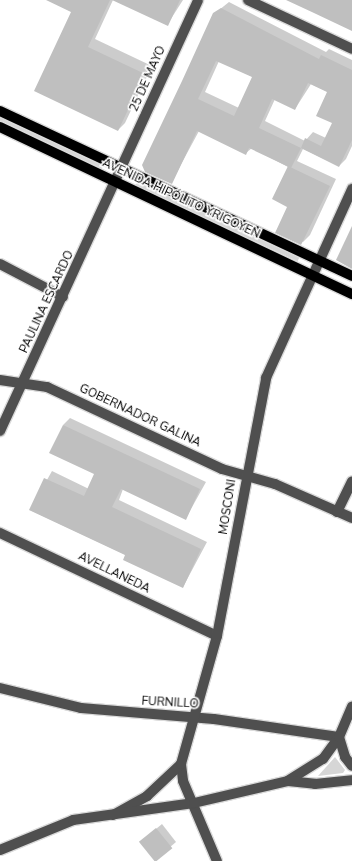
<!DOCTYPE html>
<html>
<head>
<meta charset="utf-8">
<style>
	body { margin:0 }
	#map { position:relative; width:352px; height:861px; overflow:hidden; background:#fff; font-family:"Nunito Sans",sans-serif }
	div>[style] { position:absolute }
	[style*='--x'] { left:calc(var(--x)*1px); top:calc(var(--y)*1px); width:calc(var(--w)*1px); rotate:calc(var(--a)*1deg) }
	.green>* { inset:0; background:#d6d6d6; transform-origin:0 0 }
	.shadow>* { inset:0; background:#0003 }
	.building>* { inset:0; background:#bfbfbf; transform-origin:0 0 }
	.roads { filter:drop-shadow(1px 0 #dbdbdb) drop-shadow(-1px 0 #dbdbdb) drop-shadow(0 1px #dbdbdb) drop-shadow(0 -1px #dbdbdb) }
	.minor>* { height:10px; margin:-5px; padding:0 5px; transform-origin:5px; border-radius:5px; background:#4f4f4f }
	.major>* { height:10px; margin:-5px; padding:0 5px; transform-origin:5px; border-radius:5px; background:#000 }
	span { translate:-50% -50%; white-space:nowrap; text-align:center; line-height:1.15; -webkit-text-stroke:3.5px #fff; paint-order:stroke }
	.street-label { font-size:12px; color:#000 }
</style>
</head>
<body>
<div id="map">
	<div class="green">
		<i style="left:0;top:117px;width:114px;height:5px;rotate:25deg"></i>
		<i style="left:137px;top:182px;width:179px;height:4px;rotate:25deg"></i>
		<i style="clip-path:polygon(335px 757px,345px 770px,343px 773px,318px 776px)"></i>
	</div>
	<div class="shadow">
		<i style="clip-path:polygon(48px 0,113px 0,95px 39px,152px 66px,125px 123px,118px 130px,72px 12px)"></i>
		<i style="clip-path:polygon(115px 0,183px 0,167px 25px)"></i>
		<i style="clip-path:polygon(evenodd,229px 2px,326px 52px,329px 49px,352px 60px,352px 146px,346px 159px,339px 166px,303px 149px,297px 161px,336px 179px,310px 235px,303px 242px,276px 232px,289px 206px,288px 167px,252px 148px,246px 153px,199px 131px,171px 183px,214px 14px,229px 2px,219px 61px,253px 77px,239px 108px,205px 92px,219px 61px,229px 2px,311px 84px,328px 92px,333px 123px,326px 138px,313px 132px,305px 141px,265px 121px,275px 99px,295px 109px,311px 84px)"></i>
		<i style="clip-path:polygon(70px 418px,206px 482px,186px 518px,123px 489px,119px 500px,207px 542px,183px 587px,126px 555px,30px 510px,52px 471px,89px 489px,96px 474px,63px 425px)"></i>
		<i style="clip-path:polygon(162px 824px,176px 842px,155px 860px,145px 838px)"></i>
	</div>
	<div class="building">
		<i style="clip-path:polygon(46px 0,110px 0,88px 47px,145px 74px,118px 131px,34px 91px,71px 12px)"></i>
		<i style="clip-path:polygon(112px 0,180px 0,168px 26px)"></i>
		<i style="clip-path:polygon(286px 0,352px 0,352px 31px,314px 13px)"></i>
		<i style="clip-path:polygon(evenodd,221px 8px,319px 59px,321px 55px,352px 70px,352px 140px,339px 167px,301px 148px,291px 168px,249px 148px,246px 155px,197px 131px,172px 184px,145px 172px,142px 165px,182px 81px,213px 13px,221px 8px,216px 61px,252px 77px,234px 116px,198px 99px,216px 61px,221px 8px,308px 83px,327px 92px,316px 116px,332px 123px,321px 146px,305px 138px,301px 148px,259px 128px,272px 99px,295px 110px,308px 83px)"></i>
		<i style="clip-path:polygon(288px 166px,330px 186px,301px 245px,275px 233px,287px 207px,272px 199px)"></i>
		<i style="clip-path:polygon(352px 226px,352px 269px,336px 260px)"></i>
		<i style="clip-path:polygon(63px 425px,200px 489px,186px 520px,121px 489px,112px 507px,201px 549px,183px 588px,123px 560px,125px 555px,29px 510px,44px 478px,84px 496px,94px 474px,49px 453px)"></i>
		<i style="left:156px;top:828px;width:26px;height:22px;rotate:51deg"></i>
	</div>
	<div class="roads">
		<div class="minor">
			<i style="--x:248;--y:0;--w:115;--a:25.2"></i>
			<i style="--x:0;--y:264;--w:71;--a:27.6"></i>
			<i style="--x:0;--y:380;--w:48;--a:8.5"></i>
			<i style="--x:47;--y:387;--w:193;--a:25.1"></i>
			<i style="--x:222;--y:469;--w:55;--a:15.8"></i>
			<i style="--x:275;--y:484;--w:84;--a:23.8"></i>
			<i style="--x:0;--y:431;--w:474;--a:-65.3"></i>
			<i style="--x:337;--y:512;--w:34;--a:-64"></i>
			<i style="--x:0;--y:533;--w:240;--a:25.4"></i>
			<i style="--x:0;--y:688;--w:83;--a:13.9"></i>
			<i style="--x:81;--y:708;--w:133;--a:4.7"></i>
			<i style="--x:214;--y:719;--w:126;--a:8.2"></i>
			<i style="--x:339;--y:737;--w:21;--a:73"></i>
			<i style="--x:345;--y:757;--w:11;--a:52"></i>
			<i style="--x:181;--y:764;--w:17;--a:83"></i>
			<i style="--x:183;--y:781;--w:87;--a:67"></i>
			<i style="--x:289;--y:780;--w:40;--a:-32"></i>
			<i style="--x:323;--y:759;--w:27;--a:-54"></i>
			<i style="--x:339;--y:737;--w:33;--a:-67"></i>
			<i style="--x:113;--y:815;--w:39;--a:-29"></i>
			<i style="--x:147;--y:796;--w:47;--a:-43.3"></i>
			<i style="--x:181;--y:764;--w:133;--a:-74.3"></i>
			<i style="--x:217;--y:636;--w:263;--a:-79.2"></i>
			<i style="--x:266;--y:378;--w:208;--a:-65.5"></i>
			<i style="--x:0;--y:850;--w:79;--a:-22.3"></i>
			<i style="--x:73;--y:820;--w:122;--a:-8"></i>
			<i style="--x:194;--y:803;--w:97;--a:-13.2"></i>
			<i style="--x:288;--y:781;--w:27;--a:6"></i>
			<i style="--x:315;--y:784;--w:37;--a:-6"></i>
		</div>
		<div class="major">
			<i style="--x:0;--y:111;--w:389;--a:25.1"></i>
			<i style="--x:0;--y:127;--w:390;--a:25.4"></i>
		</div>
	</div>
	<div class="street-label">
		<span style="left:148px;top:79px;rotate:-66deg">25 DE MAYO</span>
		<span style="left:181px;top:199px;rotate:25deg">AVENIDA HIPÓLITO YRIGOYEN</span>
		<span style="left:47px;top:302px;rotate:-65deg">PAULINA ESCARDO</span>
		<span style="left:140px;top:416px;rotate:25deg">GOBERNADOR GALINA</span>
		<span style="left:228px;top:507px;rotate:-81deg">MOSCONI</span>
		<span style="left:114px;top:573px;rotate:26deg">AVELLANEDA</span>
		<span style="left:170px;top:703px;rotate:3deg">FURNILLO</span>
	</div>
</div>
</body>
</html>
